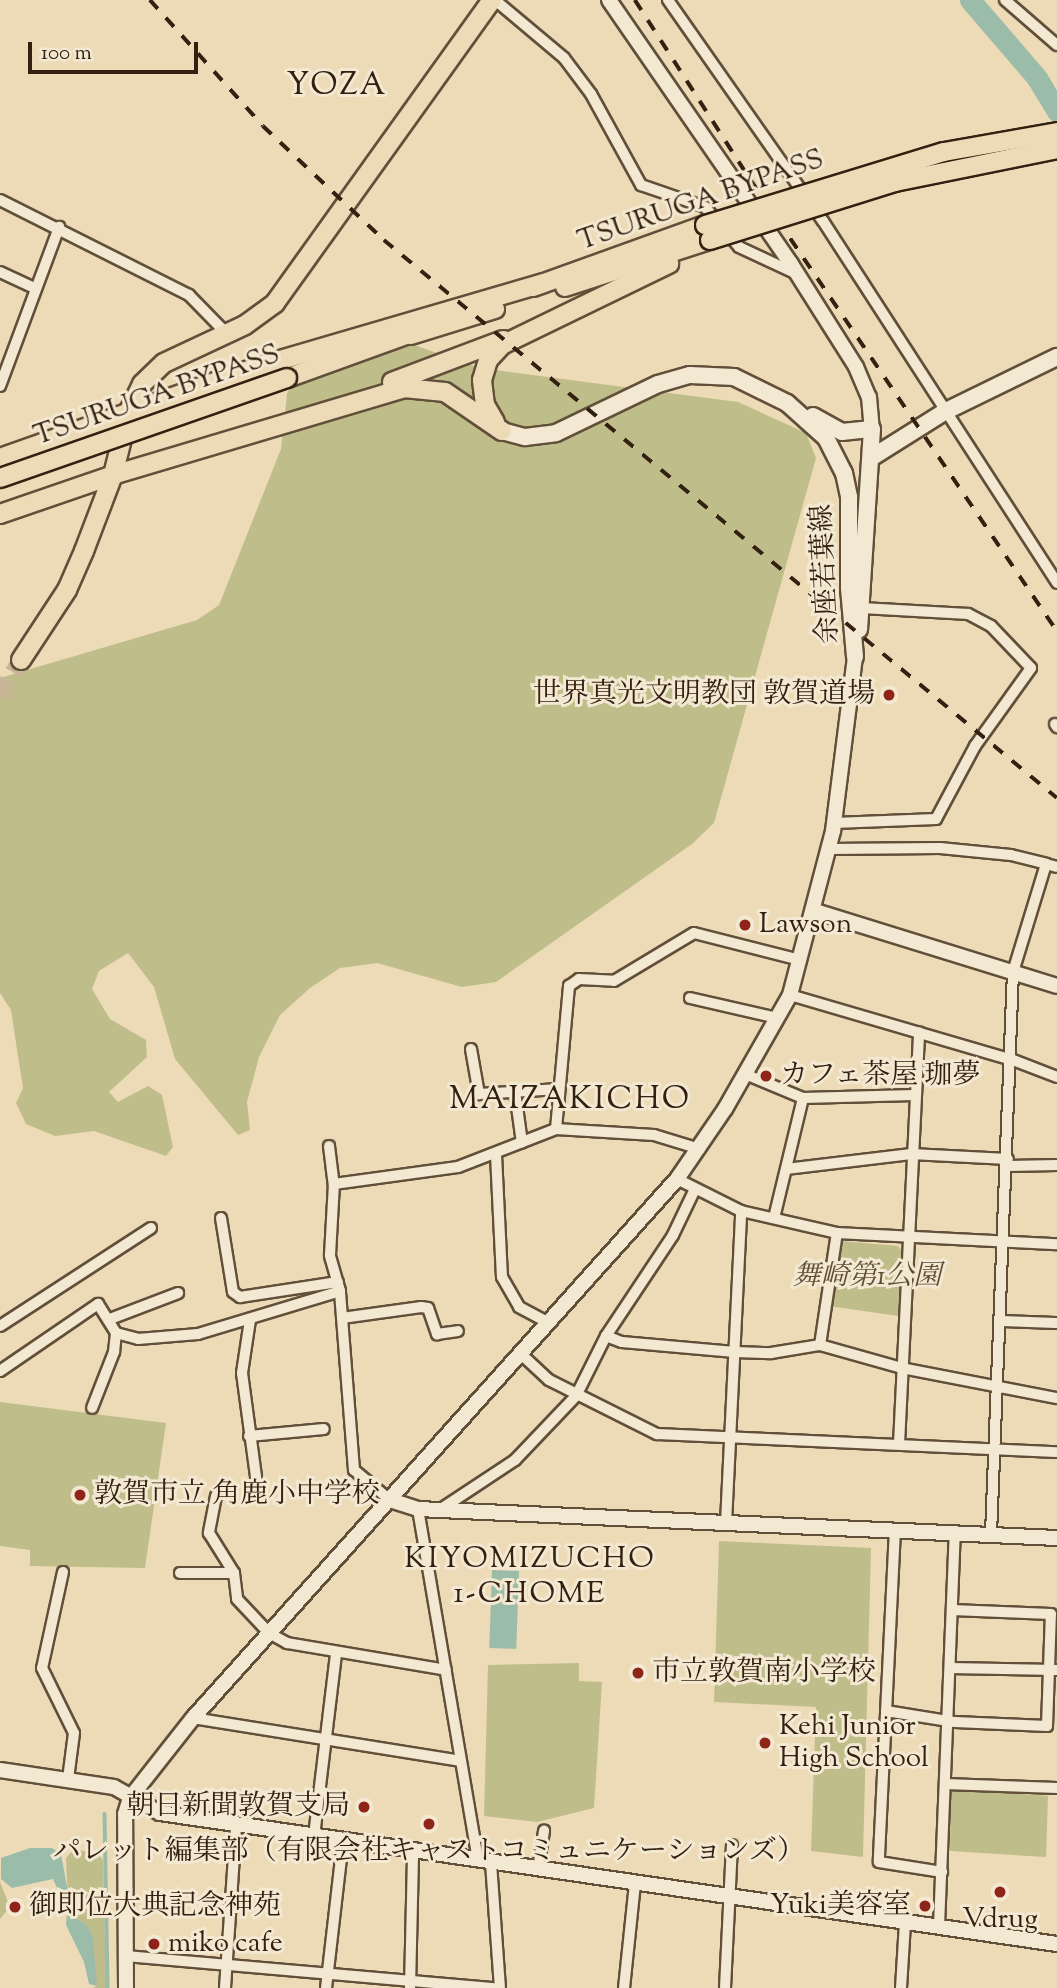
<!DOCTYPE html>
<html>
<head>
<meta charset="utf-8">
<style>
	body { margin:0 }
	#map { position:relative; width:1057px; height:1988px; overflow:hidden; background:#eddbb8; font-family:"Sorts Mill Goudy","Noto Serif JP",serif }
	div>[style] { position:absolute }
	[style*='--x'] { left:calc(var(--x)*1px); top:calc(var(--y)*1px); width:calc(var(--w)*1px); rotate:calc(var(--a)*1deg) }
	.green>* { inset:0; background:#bfbe8a }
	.water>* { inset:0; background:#9abca8; transform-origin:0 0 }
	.stream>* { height:3.5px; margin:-1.75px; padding:0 1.75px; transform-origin:1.75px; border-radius:1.75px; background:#9abca8 }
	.river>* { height:21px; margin:-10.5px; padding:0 10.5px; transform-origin:10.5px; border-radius:10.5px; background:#9abca8 }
	.trunk-tunnel>* { height:18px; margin-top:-9px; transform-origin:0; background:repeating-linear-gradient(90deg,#c8b696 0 18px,transparent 0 27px) }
	.roads { filter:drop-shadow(2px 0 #624f3a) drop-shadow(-2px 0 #624f3a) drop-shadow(0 2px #624f3a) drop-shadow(0 -2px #624f3a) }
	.minor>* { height:10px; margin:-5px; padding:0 5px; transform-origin:5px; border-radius:5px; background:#f3e8d1 }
	.tertiary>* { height:14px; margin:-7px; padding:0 7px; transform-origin:7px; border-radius:7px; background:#f3e8d1 }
	.secondary>* { height:16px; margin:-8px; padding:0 8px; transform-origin:8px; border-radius:8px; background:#f3e8d1 }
	.trunk>* { height:18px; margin:-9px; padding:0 9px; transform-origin:9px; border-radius:9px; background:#eddbb8 }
	.rail>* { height:3.5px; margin-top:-1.75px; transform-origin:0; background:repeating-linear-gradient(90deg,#342010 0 12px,transparent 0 24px) }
	.bridges { filter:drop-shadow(2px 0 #342010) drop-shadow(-2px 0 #342010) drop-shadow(0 2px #342010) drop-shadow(0 -2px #342010) }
	.trunk-bridge>* { height:18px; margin:-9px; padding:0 9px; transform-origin:9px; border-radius:9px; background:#eddbb8 }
	.dots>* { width:19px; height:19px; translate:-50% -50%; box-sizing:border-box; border:4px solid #f3e8d1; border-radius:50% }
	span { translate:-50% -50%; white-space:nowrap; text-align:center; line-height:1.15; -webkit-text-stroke:6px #f3e8d1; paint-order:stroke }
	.street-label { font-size:28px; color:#342010 }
	.poi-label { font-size:28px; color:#342010 }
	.right { translate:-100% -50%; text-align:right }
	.left { translate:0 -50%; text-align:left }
	.park-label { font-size:28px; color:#5e4f35; font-style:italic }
	.neighbourhood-label { font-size:30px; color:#342010; letter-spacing:2px }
	.quarter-label { font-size:32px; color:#342010; letter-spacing:2px }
	.scale { position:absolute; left:28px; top:42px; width:170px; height:32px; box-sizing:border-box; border:4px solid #342010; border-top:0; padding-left:9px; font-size:21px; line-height:24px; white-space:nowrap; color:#342010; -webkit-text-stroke:5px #f3e8d1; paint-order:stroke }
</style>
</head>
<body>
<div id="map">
	<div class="green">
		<i style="clip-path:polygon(360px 326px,480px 368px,738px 402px,806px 433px,816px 458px,714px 823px,692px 844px,496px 982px,462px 987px,377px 963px,340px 968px,310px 988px,280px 1015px,259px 1057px,247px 1102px,250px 1130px,238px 1135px,175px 1059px,154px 987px,128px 953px,99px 971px,92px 989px,110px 1019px,146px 1040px,147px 1057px,109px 1092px,118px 1102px,148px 1086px,162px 1095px,173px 1147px,166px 1156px,94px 1131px,55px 1136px,26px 1124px,16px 1103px,23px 1088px,18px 1056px,11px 1010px,0 993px,0 678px,197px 620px,219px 605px,281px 449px,287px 394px,302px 361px,332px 334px)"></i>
		<i style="clip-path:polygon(842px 1241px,898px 1246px,902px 1251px,898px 1316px,829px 1306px)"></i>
		<i style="clip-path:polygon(0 1402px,166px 1423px,145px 1568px,30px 1566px,30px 1550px,0 1546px)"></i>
		<i style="clip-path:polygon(719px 1541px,871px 1548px,863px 1857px,811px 1851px,816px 1707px,714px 1702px)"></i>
		<i style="clip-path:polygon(579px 1663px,579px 1681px,602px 1682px,594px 1808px,537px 1822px,484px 1816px,488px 1665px)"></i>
		<i style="clip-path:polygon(957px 1789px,1048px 1796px,1046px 1857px,950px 1851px,951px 1793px)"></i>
		<i style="clip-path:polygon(73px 1850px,97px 1852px,103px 1860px,106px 1988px,93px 1988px,97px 1986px,77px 1918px,68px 1904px,66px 1858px)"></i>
		<i style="clip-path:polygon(0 1882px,10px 1907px,0 1919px)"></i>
	</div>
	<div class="water">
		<i style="left:492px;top:1570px;width:27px;height:78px;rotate:2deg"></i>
		<i style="clip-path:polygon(30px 1848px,52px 1848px,61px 1854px,68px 1892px,65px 1906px,53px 1879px,12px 1888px,1px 1879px,1px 1858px)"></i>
		<i style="clip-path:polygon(67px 1913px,87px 1925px,93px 1938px,97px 1986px,89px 1984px,84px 1962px,66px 1925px)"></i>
	</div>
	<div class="stream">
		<i style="--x:105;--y:1814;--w:174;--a:89"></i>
	</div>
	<div class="river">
		<i style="--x:970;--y:0;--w:103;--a:49.3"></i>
		<i style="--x:1037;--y:78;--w:39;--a:59"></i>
	</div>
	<div class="trunk-tunnel">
		<i style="--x:0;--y:696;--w:42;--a:-59.7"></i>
	</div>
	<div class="roads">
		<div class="minor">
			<i style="--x:495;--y:0;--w:90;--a:40"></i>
			<i style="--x:564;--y:58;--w:45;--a:53.1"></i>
			<i style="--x:591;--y:94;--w:104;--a:61.2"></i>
			<i style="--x:641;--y:185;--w:68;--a:19"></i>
			<i style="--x:705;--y:207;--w:52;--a:49.6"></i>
			<i style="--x:739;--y:247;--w:64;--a:25"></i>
			<i style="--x:668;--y:0;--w:270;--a:55"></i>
			<i style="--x:823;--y:221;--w:431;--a:57.1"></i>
			<i style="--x:1005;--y:0;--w:69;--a:40.9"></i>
			<i style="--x:0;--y:200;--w:212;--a:26.7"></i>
			<i style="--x:189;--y:295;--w:53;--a:45.8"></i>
			<i style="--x:0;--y:272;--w:38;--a:25"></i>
			<i style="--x:0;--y:386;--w:170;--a:-69.6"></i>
			<i style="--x:1055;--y:724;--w:4;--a:56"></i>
			<i style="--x:834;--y:823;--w:102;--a:-2.2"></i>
			<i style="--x:936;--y:819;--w:83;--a:-61.9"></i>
			<i style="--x:975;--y:746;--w:96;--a:-54.3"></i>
			<i style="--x:1031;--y:668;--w:58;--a:-133.6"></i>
			<i style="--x:991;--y:626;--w:26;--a:-152"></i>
			<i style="--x:968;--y:614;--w:106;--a:-176.8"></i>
			<i style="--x:829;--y:849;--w:111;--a:-0.5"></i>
			<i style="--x:940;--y:848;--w:71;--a:5.6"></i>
			<i style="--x:1011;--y:855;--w:36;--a:14"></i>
			<i style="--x:790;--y:995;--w:232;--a:16.3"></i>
			<i style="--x:1013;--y:1060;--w:47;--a:21.1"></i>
			<i style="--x:690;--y:998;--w:89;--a:12.9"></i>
			<i style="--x:471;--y:1049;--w:46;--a:79.9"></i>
			<i style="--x:479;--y:1094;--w:80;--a:-3.6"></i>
			<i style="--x:745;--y:1074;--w:63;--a:22.5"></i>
			<i style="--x:803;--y:1098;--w:111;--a:-1.5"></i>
			<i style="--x:515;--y:1092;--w:51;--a:82.2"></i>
			<i style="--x:556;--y:1129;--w:144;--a:-84.8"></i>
			<i style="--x:569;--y:986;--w:12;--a:-35"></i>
			<i style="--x:579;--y:979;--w:35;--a:3"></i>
			<i style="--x:614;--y:981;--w:93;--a:-31"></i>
			<i style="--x:694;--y:933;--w:109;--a:14.3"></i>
			<i style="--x:329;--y:1146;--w:38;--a:83"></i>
			<i style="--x:496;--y:1155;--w:122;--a:87.2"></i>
			<i style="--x:502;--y:1277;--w:34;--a:60"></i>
			<i style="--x:519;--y:1307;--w:34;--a:28"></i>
			<i style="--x:1008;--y:1166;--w:49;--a:-1.2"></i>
			<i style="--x:786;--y:1169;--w:126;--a:-6.8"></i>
			<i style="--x:911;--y:1154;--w:97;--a:3"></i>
			<i style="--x:677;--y:1179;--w:72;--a:26.6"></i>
			<i style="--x:741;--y:1211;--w:98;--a:12.9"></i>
			<i style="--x:837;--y:1233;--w:220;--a:2.9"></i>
			<i style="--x:221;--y:1218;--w:75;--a:80.8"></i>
			<i style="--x:233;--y:1292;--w:9;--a:36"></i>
			<i style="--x:240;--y:1297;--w:99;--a:-8.7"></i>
			<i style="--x:774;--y:1218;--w:123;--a:-76.4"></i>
			<i style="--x:342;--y:1318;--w:80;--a:-7.9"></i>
			<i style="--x:421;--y:1307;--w:7;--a:8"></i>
			<i style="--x:428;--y:1308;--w:28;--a:71"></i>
			<i style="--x:437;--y:1334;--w:21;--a:-8"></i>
			<i style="--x:110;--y:1319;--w:73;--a:-20.9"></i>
			<i style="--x:250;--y:1320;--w:54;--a:98.6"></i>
			<i style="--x:242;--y:1373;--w:120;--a:82.3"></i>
			<i style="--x:1001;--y:1321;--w:56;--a:2"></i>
			<i style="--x:0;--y:1326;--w:180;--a:-33"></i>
			<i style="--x:116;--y:1333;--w:23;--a:15"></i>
			<i style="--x:138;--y:1339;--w:60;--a:-4.8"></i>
			<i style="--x:198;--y:1334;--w:148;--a:-16.8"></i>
			<i style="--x:606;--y:1336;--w:17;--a:21"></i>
			<i style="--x:622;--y:1342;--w:113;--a:5.1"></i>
			<i style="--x:735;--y:1352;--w:36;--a:2"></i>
			<i style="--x:771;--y:1353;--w:50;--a:-9.3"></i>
			<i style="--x:820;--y:1345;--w:85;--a:15.7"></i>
			<i style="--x:902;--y:1368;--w:158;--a:11"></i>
			<i style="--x:820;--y:1345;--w:113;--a:-81.4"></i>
			<i style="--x:521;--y:1354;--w:38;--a:43"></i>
			<i style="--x:549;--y:1380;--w:121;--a:26.6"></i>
			<i style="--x:657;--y:1434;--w:400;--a:2.6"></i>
			<i style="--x:0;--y:1371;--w:119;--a:-34.4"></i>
			<i style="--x:98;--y:1304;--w:34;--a:58"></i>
			<i style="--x:116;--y:1333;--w:19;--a:96"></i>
			<i style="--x:114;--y:1352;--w:60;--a:111.4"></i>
			<i style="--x:249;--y:1436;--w:75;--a:-5.3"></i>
			<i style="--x:899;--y:1444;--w:412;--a:-87.2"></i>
			<i style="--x:216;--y:1496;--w:38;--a:101"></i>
			<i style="--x:209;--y:1533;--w:47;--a:58"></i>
			<i style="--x:390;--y:1500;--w:47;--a:-140.2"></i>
			<i style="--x:354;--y:1470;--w:180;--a:-94.5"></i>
			<i style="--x:340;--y:1291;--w:37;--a:-106"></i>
			<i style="--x:330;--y:1255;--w:71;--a:-86.8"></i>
			<i style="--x:334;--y:1184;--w:125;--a:-7.8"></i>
			<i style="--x:458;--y:1167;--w:105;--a:-21.2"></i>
			<i style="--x:556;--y:1129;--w:98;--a:3.5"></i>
			<i style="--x:654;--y:1135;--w:48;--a:16.9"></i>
			<i style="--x:418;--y:1509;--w:357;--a:80.3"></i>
			<i style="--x:441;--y:1509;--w:89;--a:-33.5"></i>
			<i style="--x:515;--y:1460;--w:88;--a:-46.4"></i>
			<i style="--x:576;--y:1396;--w:67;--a:-63.4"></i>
			<i style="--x:606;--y:1336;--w:121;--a:-56.4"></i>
			<i style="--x:673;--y:1235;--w:51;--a:-64.4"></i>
			<i style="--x:726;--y:1523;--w:312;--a:-87.2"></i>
			<i style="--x:895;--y:1529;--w:333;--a:92.8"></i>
			<i style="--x:879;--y:1862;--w:64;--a:9"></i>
			<i style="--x:991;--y:1534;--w:562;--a:-87.76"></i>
			<i style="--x:1013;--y:972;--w:113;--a:-73"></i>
			<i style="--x:1046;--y:864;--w:11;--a:15"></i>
			<i style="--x:63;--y:1572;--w:98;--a:102.3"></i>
			<i style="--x:42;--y:1668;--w:72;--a:63.8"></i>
			<i style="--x:74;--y:1733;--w:46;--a:97.4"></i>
			<i style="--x:180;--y:1573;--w:54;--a:0"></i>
			<i style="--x:234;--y:1573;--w:26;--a:83"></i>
			<i style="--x:237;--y:1599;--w:47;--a:46.7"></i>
			<i style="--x:269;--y:1633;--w:21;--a:29"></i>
			<i style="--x:287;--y:1643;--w:161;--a:9.6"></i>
			<i style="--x:950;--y:1668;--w:107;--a:1.1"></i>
			<i style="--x:886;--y:1711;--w:70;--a:9.1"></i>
			<i style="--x:955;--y:1722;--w:92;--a:2.5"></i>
			<i style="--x:1047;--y:1726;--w:112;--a:-88"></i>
			<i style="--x:1051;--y:1614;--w:99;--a:-177.7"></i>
			<i style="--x:193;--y:1718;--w:270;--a:9.1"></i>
			<i style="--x:945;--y:1784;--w:112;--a:2"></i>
			<i style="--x:314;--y:1836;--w:184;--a:-83.1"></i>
			<i style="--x:491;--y:1863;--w:125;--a:85.9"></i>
			<i style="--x:538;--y:1869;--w:39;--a:-81"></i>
			<i style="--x:939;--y:1926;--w:394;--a:-87.7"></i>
			<i style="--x:125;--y:1956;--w:369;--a:5"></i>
			<i style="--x:225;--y:1988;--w:163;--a:-86.1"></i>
			<i style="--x:326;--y:1988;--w:148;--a:-83.4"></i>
			<i style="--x:410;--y:1988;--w:137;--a:-88.7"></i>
			<i style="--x:624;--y:1988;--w:106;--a:-84"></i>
			<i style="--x:725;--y:1988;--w:143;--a:-87.2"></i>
			<i style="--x:901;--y:1988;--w:66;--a:-86.5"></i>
		</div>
		<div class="tertiary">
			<i style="--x:609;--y:0;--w:321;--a:55.4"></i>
			<i style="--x:791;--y:264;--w:122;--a:57.7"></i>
			<i style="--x:856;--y:367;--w:33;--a:67"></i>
			<i style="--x:869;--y:397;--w:32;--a:85"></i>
			<i style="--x:815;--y:911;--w:253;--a:17.2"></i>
			<i style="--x:390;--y:1500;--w:29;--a:18"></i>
			<i style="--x:418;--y:1509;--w:640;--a:2.6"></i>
			<i style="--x:0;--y:1770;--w:115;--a:8.5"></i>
			<i style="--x:114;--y:1787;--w:53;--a:29.5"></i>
			<i style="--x:160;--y:1813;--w:907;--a:8.31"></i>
			<i style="--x:126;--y:1988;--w:174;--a:-90.3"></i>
			<i style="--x:125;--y:1814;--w:17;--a:-73"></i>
			<i style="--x:130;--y:1798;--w:102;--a:-51.8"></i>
			<i style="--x:193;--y:1718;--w:724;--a:-48.08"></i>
			<i style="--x:677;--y:1179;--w:85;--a:-55.6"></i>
			<i style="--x:725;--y:1109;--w:131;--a:-60.3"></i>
			<i style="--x:790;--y:995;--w:170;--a:-75.3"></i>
			<i style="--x:833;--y:831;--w:175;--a:-82.8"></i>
		</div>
		<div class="secondary">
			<i style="--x:813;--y:416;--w:33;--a:29"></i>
			<i style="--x:842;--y:432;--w:30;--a:-6"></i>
			<i style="--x:872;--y:429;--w:201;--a:93.7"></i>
			<i style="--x:502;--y:431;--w:24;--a:15"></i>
			<i style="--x:525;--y:437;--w:31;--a:-7"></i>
			<i style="--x:556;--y:433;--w:113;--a:-25.7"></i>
			<i style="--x:658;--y:384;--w:33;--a:-16"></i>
			<i style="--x:690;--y:375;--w:44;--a:2.6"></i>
			<i style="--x:734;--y:377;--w:59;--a:26.1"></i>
			<i style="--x:787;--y:403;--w:52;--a:41.9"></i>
			<i style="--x:826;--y:438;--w:39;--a:63"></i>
			<i style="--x:844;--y:473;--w:25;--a:78"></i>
			<i style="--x:849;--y:497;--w:91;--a:90"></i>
			<i style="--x:849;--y:588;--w:69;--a:85"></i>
			<i style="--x:871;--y:458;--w:86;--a:-32.2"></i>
			<i style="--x:944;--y:412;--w:126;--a:-26"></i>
		</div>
		<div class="trunk">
			<i style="--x:533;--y:287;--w:183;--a:-19.8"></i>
			<i style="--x:565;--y:287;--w:152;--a:-18"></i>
			<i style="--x:411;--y:335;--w:88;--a:-17.2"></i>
			<i style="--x:287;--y:378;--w:144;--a:-19.9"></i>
			<i style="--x:392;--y:382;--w:119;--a:-20.7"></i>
			<i style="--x:495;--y:422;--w:20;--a:-120"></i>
			<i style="--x:485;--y:405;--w:25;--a:-97"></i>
			<i style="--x:482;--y:380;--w:21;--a:-73"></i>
			<i style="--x:488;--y:360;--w:21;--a:-47"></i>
			<i style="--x:502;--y:345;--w:186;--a:-25.9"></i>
			<i style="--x:0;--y:458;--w:276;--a:-19.5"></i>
			<i style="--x:260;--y:366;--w:295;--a:-16.3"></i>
			<i style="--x:0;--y:514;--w:120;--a:-19"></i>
			<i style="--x:113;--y:475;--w:304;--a:-16.6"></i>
			<i style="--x:404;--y:388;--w:41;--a:5.6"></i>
			<i style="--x:445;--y:392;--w:69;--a:34.4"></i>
			<i style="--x:21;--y:660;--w:84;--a:-56.7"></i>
			<i style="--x:67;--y:590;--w:43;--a:-66.4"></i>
			<i style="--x:84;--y:551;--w:81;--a:-69.1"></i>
			<i style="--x:113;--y:475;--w:66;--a:-76"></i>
			<i style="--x:129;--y:411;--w:30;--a:-64"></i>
			<i style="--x:142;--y:384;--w:30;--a:-44"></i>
			<i style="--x:164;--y:363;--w:89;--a:-25.1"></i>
			<i style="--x:245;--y:325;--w:37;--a:-36"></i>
			<i style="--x:275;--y:303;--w:373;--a:-54.4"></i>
		</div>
	</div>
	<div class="rail">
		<i style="--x:150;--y:0;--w:169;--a:48.1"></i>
		<i style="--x:263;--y:126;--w:166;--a:43.3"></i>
		<i style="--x:384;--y:240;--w:874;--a:39.66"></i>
		<i style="--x:635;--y:0;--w:213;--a:57.3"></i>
		<i style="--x:750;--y:179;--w:546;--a:55.82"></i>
	</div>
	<div class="bridges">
		<div class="trunk-bridge">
			<i style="--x:705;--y:225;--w:250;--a:-17"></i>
			<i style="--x:944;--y:152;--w:115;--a:-10"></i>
			<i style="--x:710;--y:240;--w:194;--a:-17.4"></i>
			<i style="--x:895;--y:182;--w:165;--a:-11.5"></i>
			<i style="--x:0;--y:478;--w:304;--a:-19.2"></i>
		</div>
	</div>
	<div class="dots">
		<i style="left:889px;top:695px;background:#8f2418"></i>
		<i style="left:745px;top:925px;background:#8f2418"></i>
		<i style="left:766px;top:1076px;background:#8f2418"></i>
		<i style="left:80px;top:1495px;background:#8f2418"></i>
		<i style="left:638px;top:1673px;background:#8f2418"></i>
		<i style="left:765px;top:1743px;background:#8f2418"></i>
		<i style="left:364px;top:1807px;background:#8f2418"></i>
		<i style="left:429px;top:1824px;background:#8f2418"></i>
		<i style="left:1000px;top:1892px;background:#8f2418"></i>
		<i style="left:925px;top:1906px;background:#8f2418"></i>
		<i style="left:15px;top:1907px;background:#8f2418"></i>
		<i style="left:154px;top:1944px;background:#8f2418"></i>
	</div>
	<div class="street-label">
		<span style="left:701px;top:201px;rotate:-19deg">TSURUGA BYPASS</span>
		<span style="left:157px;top:396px;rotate:-19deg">TSURUGA BYPASS</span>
		<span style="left:826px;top:574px;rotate:-93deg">余座若葉線</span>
	</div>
	<div class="poi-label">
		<span class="right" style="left:875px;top:695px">世界真光文明教団 敦賀道場</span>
		<span class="left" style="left:759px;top:925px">Lawson</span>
		<span class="left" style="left:780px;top:1076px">カフェ茶屋 珈夢</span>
		<span class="left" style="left:94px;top:1495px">敦賀市立 角鹿小中学校</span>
		<span class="left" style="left:652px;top:1673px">市立敦賀南小学校</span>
		<span class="left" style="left:779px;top:1743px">Kehi Junior<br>High School</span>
		<span class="right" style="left:350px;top:1807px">朝日新聞敦賀支局</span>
		<span style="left:429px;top:1852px">パレット編集部（有限会社キャストコミュニケーションズ）</span>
		<span class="right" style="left:911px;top:1906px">Yuki美容室</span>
		<span class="left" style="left:29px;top:1907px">御即位大典記念神苑</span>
		<span style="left:1000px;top:1920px">Vdrug</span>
		<span class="left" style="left:168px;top:1944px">miko cafe</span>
	</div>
	<div class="park-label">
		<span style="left:867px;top:1277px">舞崎第1公園</span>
	</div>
	<div class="neighbourhood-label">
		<span style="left:530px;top:1577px">KIYOMIZUCHO<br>1-CHOME</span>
	</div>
	<div class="quarter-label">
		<span style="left:337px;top:86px">YOZA</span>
		<span style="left:570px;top:1100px">MAIZAKICHO</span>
	</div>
	<div class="scale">100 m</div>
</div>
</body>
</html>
